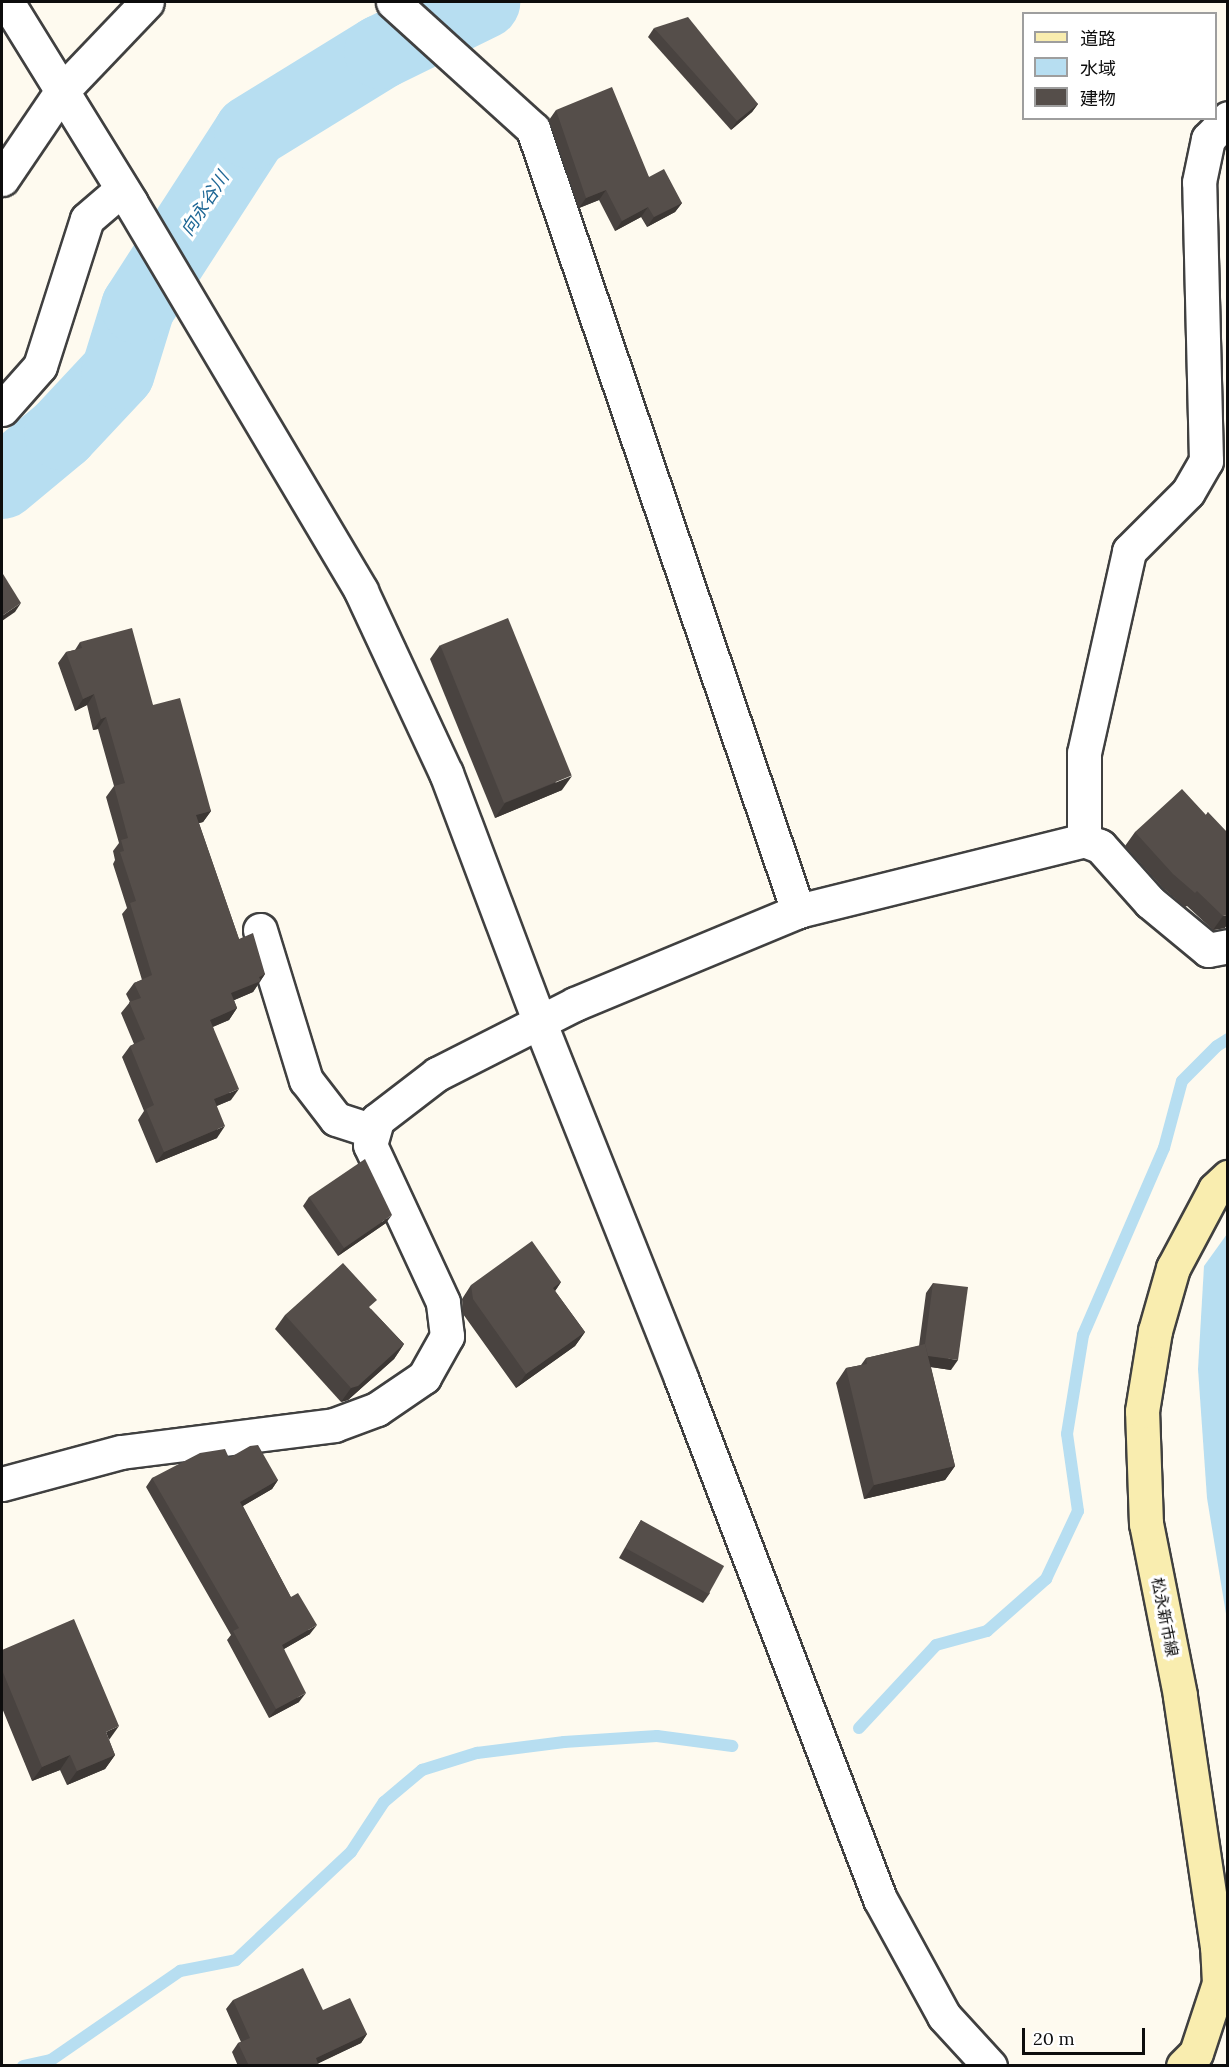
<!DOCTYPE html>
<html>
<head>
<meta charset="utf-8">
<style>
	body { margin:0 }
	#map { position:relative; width:1229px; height:2067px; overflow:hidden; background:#fefaef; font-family:Lora,"Noto Sans JP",serif }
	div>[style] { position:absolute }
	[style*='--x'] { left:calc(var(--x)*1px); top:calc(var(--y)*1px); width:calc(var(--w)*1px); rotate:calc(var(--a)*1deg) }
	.water>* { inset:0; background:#b7def1 }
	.stream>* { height:12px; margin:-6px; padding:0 6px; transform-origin:6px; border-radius:6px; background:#b7def1 }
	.river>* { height:74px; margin:-37px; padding:0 37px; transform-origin:37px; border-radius:37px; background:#b7def1 }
	.roads { filter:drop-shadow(2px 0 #404040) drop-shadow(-2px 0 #404040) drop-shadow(0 2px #404040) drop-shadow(0 -2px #404040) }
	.minor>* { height:33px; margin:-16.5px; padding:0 16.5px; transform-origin:16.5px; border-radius:16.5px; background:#fff }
	.tertiary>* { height:33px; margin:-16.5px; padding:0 16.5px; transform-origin:16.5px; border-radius:16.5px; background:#fff }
	.secondary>* { height:33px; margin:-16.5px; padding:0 16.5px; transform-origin:16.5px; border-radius:16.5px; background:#f9edaf }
	.wall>* { inset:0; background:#494340 }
	.shaded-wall>* { inset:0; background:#3c3734 }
	.building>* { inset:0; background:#554e4a; transform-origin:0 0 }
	span { translate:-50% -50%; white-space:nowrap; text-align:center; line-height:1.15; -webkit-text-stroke:6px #fff; paint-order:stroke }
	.street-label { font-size:16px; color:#0d0d0d }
	.water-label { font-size:18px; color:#206896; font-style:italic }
	.frame { position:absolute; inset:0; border:3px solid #0d0d0d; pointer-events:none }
	.legend { position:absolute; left:1022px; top:12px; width:195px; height:108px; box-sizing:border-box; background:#fff; border:2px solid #9e9e9e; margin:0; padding:8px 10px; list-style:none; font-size:18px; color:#0d0d0d }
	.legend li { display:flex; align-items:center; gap:12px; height:30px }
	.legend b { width:30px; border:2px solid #9e9e9e }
	.scale { position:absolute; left:1022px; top:2028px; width:123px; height:27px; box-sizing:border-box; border:3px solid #0d0d0d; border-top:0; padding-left:8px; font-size:18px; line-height:21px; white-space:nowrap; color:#0d0d0d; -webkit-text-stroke:4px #fff; paint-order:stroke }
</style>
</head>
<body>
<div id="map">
	<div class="water">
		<i style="clip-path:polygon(1227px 1234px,1227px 1620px,1207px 1498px,1198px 1369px,1204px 1266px)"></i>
	</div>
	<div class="stream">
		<i style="--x:859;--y:1728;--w:113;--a:-47.1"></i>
		<i style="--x:936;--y:1645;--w:53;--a:-15.4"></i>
		<i style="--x:987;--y:1631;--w:79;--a:-41.4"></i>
		<i style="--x:1046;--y:1579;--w:75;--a:-64.8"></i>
		<i style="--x:1078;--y:1511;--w:78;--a:-98.1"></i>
		<i style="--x:1067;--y:1434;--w:100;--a:-80.8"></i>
		<i style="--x:1083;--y:1335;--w:204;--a:-66.6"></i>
		<i style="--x:1164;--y:1148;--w:69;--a:-75"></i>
		<i style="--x:1182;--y:1081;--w:49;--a:-45"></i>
		<i style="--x:1217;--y:1046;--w:13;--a:-32"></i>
		<i style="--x:23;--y:2066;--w:29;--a:-12"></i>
		<i style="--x:51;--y:2060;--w:157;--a:-34.6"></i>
		<i style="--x:180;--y:1971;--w:57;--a:-11.1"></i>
		<i style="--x:236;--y:1960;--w:158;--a:-43.2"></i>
		<i style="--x:351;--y:1852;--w:60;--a:-56.6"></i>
		<i style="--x:384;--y:1802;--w:50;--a:-40.1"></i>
		<i style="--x:422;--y:1770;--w:58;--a:-17.2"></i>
		<i style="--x:477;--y:1753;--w:88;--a:-7.2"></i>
		<i style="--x:564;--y:1742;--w:93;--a:-3.7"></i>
		<i style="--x:657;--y:1736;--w:76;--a:7.6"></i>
	</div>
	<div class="river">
		<i style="--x:2;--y:482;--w:77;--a:-39.7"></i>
		<i style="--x:61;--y:433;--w:83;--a:-46.9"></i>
		<i style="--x:118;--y:372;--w:68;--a:-72.9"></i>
		<i style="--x:138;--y:307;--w:208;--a:-57.1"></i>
		<i style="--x:251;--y:132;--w:153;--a:-31.6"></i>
		<i style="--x:381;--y:52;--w:114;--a:-26.1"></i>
	</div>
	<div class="roads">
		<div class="minor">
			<i style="--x:393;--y:2;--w:189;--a:42.2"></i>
			<i style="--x:533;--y:129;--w:826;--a:71.28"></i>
			<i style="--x:2;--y:179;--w:105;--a:-55.9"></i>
			<i style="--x:61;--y:92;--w:124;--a:-46.3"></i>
			<i style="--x:2;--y:409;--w:57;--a:-48.5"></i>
			<i style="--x:40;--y:366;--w:154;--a:-72.3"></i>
			<i style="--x:87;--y:219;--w:46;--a:-40.6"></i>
			<i style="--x:1084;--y:840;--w:87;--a:-90"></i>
			<i style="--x:1084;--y:753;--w:207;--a:-77.4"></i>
			<i style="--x:1129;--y:551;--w:83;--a:-45"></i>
			<i style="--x:1188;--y:492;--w:36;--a:-60"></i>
			<i style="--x:1206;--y:461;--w:279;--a:-91.4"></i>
			<i style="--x:1199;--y:182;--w:44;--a:-78.2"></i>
			<i style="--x:1208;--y:139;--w:29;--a:-46"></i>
			<i style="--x:260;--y:930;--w:157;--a:73"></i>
			<i style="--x:306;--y:1080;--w:49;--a:52.4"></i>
			<i style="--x:336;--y:1119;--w:39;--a:18"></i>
			<i style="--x:2;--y:1484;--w:123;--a:-15.1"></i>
			<i style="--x:121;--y:1452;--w:215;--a:-7.2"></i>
			<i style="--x:334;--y:1425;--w:46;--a:-20.4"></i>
			<i style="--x:377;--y:1409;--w:57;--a:-34.2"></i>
			<i style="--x:424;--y:1377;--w:47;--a:-60.7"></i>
			<i style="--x:447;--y:1336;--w:34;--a:-97"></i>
			<i style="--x:443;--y:1302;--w:173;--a:-114.9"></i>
			<i style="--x:370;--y:1145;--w:26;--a:-74"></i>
			<i style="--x:377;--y:1120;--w:76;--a:-37.5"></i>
			<i style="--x:437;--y:1074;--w:155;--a:-26.9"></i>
			<i style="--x:575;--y:1004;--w:242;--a:-22.6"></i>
			<i style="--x:798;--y:911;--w:295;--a:-13.9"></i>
			<i style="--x:1084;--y:840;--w:17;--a:21"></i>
			<i style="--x:1100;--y:846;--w:75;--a:48.2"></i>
			<i style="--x:1150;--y:902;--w:75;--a:39.6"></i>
			<i style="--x:1208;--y:950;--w:20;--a:-11"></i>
		</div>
		<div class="tertiary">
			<i style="--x:7;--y:2;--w:236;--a:58.3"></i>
			<i style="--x:131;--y:203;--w:451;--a:59.3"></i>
			<i style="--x:361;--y:591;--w:201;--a:65"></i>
			<i style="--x:446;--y:773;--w:265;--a:69.4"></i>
			<i style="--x:539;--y:1021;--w:384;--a:68.3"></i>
			<i style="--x:681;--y:1378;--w:558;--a:69.1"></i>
			<i style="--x:880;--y:1899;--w:133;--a:61.3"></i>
			<i style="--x:944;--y:2016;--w:68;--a:47.4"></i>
		</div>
		<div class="secondary">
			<i style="--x:1183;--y:2066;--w:18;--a:-45"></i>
			<i style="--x:1196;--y:2053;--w:74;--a:-71.8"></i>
			<i style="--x:1219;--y:1983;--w:36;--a:-93"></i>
			<i style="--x:1217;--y:1947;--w:255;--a:-98.4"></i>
			<i style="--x:1180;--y:1695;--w:174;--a:-101.2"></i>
			<i style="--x:1146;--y:1524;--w:113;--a:-92"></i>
			<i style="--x:1142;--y:1411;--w:81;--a:-80.8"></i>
			<i style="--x:1155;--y:1331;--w:66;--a:-74.1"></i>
			<i style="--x:1173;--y:1268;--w:89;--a:-62"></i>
			<i style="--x:1215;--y:1189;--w:18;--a:-43"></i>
		</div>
	</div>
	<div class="wall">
		<i style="clip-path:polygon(654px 28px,758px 104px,752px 112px,731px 130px,648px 37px)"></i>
		<i style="clip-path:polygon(556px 110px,649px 177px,682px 203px,675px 212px,647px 227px,641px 217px,615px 231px,599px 200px,579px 208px,549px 120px)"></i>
		<i style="clip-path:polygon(80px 642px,153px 705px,211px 811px,203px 822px,199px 823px,239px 939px,265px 974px,253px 992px,234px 1000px,237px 1008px,229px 1020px,213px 1027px,231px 1100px,217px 1106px,217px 1138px,156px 1163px,138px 1120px,144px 1111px,122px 1057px,130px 1046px,134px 1044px,121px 1013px,130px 1002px,126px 994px,134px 983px,142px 980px,122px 914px,127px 908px,113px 864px,115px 860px,113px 851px,119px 843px,106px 797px,114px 786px,98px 729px,93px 730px,87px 705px,75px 711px,58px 663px,66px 652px,75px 650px)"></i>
		<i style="clip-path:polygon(440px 645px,562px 790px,495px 818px,430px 659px)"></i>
		<i style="clip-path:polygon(1208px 812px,1225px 928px,1213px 930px,1187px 906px,1185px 907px,1163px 888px,1125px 846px,1135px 832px,1206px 815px)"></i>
		<i style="clip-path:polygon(309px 1197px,386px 1223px,338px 1256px,303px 1206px)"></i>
		<i style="clip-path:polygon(561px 1282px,555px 1291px,585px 1332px,575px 1346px,516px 1388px,463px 1314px,462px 1299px,471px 1285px)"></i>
		<i style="clip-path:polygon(933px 1283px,951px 1370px,931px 1367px,955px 1466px,945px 1480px,864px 1499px,836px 1383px,846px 1368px,861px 1365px,866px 1358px,919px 1346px,926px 1293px)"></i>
		<i style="clip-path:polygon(371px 1309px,404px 1344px,394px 1359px,348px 1400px,341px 1402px,275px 1329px,285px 1315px)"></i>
		<i style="clip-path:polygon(229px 1458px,278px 1480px,272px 1489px,243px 1506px,310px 1634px,284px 1649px,299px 1702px,269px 1718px,227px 1640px,231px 1635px,146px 1487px,152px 1478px)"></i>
		<i style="clip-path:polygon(641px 1520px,710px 1593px,703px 1603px,619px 1558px,635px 1530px)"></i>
		<i style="clip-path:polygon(2px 1650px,109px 1740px,115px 1755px,105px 1769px,67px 1785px,60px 1770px,32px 1781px,2px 1708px)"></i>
		<i style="clip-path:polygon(233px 2000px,323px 2010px,367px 2034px,361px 2043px,318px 2063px,319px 2066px,238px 2066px,232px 2052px,238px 2043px,241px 2042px,226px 2009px)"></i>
	</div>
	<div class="shaded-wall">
		<i style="clip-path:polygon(758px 104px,752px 112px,731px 130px,737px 121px)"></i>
		<i style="clip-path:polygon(606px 190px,599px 200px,579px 208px,586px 198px)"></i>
		<i style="clip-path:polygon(682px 203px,675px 212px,647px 227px,654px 217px)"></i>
		<i style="clip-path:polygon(648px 207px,641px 217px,615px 231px,622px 221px)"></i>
		<i style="clip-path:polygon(21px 603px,15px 612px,2px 621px,2px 616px)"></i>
		<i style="clip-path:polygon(94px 694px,87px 705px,75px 711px,83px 699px)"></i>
		<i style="clip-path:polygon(106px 717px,98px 729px,93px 730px,101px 719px)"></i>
		<i style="clip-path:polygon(572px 776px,562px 790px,495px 818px,505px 803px)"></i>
		<i style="clip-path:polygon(211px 811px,203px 822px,188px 826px,196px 815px)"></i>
		<i style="clip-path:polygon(1227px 915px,1227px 925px,1225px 928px,1213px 930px,1223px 916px)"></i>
		<i style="clip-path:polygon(265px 974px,253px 992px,223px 1005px,231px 993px)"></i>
		<i style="clip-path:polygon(237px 1008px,229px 1020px,202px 1031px,210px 1020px)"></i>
		<i style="clip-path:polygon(239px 1089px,231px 1100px,206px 1110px,214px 1099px)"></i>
		<i style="clip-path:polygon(225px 1126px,217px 1138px,156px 1163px,164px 1152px)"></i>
		<i style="clip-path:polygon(392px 1215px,386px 1223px,338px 1256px,344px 1248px)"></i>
		<i style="clip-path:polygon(561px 1282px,551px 1297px,553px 1288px)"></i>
		<i style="clip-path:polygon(585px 1332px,575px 1346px,516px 1388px,526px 1374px)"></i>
		<i style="clip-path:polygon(404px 1344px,394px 1359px,348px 1400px,341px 1402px,351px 1388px)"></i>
		<i style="clip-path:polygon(924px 1355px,958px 1360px,951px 1370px,917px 1365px)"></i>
		<i style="clip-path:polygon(955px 1466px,945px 1480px,864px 1499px,874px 1485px)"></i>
		<i style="clip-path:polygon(278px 1480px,272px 1489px,234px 1511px,240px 1502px)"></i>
		<i style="clip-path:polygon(317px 1625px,310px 1634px,275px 1654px,282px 1645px)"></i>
		<i style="clip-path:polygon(306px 1693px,299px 1702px,269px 1718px,276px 1709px)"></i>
		<i style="clip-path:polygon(119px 1726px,109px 1740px,106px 1732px)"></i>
		<i style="clip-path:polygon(70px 1755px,60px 1770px,32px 1781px,42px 1767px)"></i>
		<i style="clip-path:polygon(115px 1755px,105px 1769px,67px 1785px,77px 1771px)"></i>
		<i style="clip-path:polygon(367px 2034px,361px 2043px,313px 2066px,316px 2058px)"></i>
	</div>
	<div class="building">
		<i style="clip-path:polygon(688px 17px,758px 104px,737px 121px,654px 28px)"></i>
		<i style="clip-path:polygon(612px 87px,649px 177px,664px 169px,682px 203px,654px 217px,648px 207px,622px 221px,606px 190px,586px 198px,556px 110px)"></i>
		<i style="clip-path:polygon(3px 574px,21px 603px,2px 616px,2px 575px)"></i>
		<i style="left:508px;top:618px;width:170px;height:73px;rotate:68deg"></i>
		<i style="clip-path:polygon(132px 628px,153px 705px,180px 698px,211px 811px,196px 815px,239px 939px,253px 933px,265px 974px,259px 977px,261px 981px,231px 993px,237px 1008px,210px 1020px,239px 1089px,214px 1099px,225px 1126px,164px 1152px,146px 1109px,154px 1105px,130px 1046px,145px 1039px,129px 1002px,141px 998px,134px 983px,152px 975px,130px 903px,136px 901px,120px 852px,124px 851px,121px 840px,128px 838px,114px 786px,125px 783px,106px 717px,101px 719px,94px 694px,83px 699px,66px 652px,82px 648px,80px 642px)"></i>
		<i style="clip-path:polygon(1182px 789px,1206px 815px,1208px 812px,1227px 832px,1227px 915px,1223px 916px,1197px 891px,1195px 893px,1173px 874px,1135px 832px)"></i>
		<i style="clip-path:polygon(365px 1159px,392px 1215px,344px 1248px,309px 1197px)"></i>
		<i style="clip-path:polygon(532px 1241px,561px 1282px,553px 1288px,585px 1332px,526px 1374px,473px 1299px,471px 1285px)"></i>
		<i style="clip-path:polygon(343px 1263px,377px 1300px,369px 1307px,404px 1344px,358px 1386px,351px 1388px,285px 1315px)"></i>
		<i style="clip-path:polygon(933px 1283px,968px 1287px,958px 1360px,928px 1356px,925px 1344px)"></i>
		<i style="clip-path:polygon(925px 1344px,955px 1466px,874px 1485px,846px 1368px,867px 1364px,866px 1358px)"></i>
		<i style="clip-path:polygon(258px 1445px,278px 1480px,240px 1502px,291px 1597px,298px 1593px,317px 1625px,282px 1645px,306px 1693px,276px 1709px,233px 1631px,239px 1628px,152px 1478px,200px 1453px,225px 1449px,229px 1458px,250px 1446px)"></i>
		<i style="left:641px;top:1520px;width:95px;height:32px;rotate:29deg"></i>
		<i style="clip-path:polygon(74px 1619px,119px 1726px,106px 1732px,115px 1755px,77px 1771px,70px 1755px,42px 1767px,2px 1670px,2px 1650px)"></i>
		<i style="clip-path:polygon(303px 1968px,323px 2010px,350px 1998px,367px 2034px,316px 2058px,319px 2066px,249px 2066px,238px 2043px,250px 2038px,233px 2000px)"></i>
	</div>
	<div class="street-label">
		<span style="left:1165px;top:1617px;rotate:79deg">松永新市線</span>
	</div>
	<div class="water-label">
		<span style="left:205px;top:204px;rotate:-57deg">向永谷川</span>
	</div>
	<div class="frame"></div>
	<ul class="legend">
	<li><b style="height:8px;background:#f9edaf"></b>道路</li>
	<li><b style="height:16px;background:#b7def1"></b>水域</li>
	<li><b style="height:16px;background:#554e4a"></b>建物</li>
	</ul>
	<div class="scale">20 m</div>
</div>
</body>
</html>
